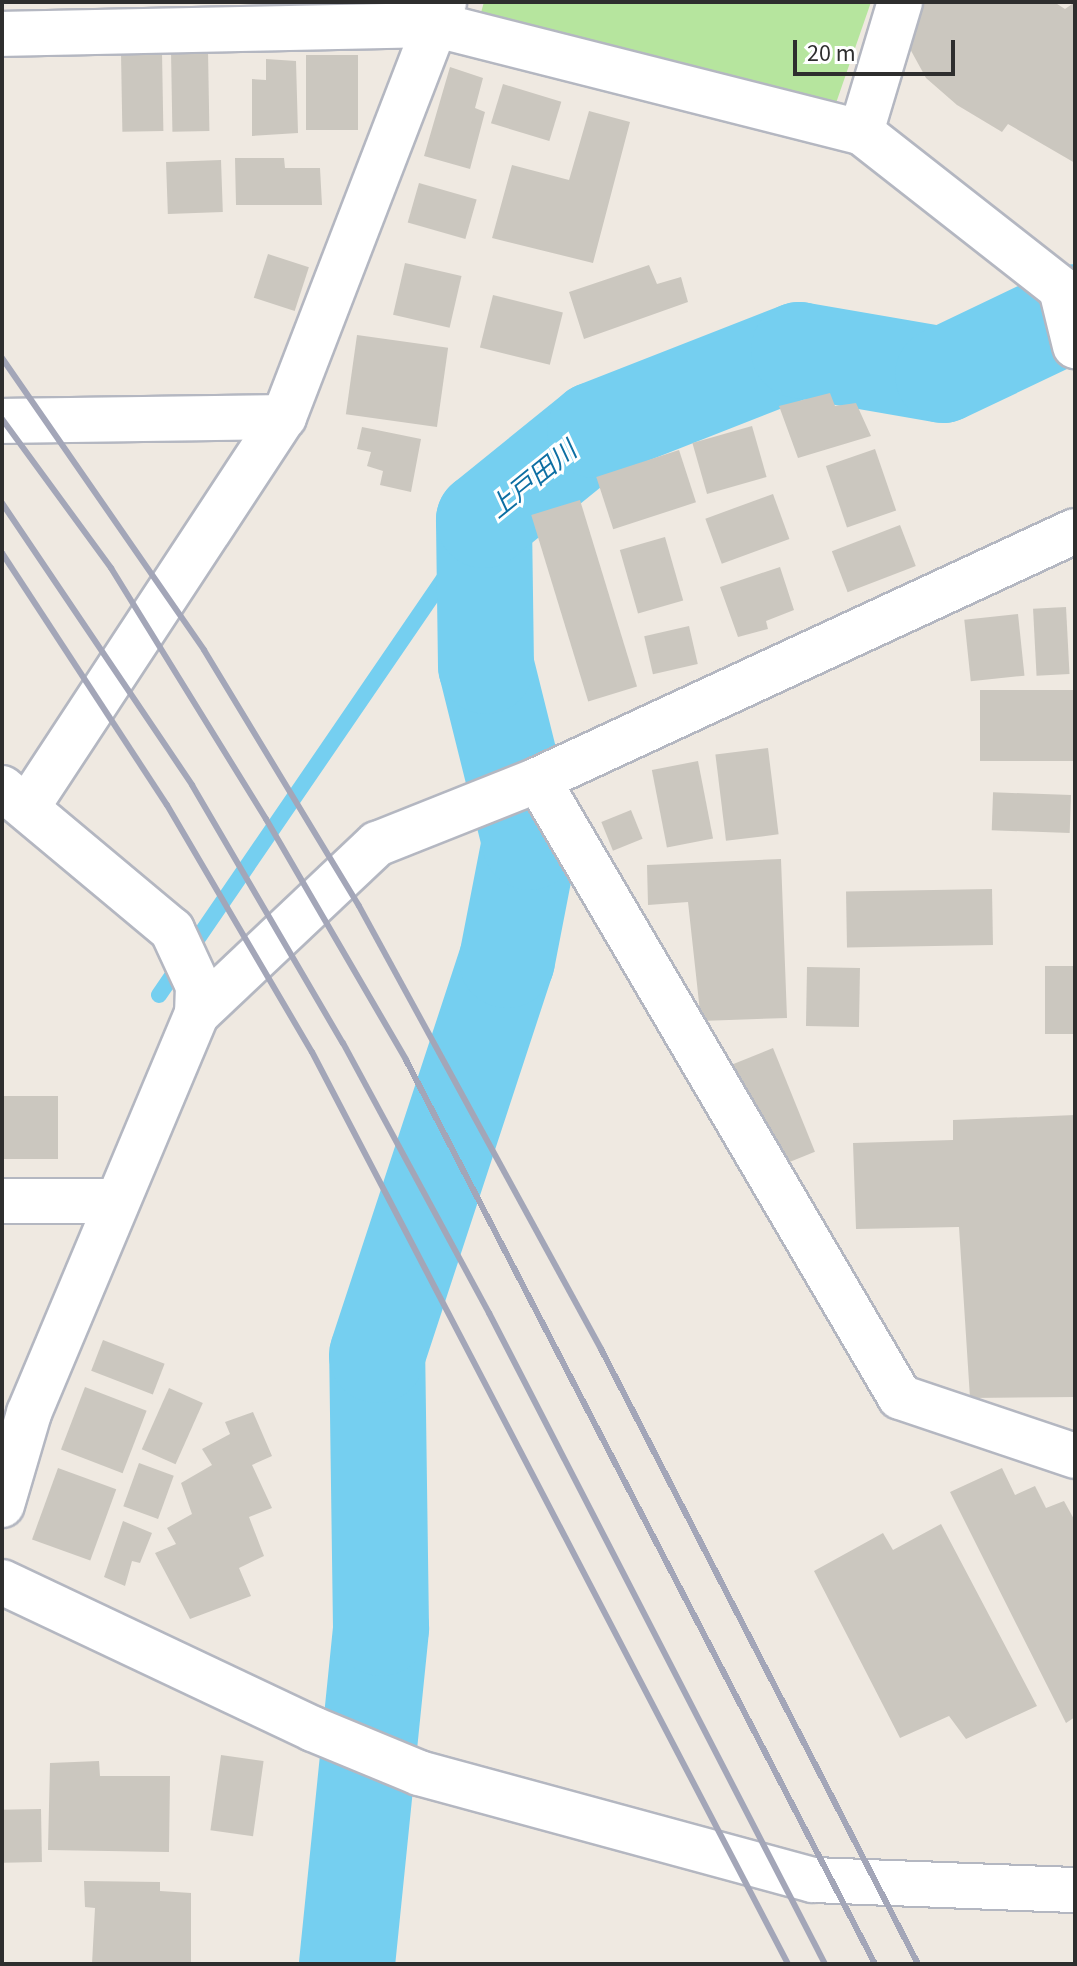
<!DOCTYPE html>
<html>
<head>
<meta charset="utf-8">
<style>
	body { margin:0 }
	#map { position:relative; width:1077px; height:1966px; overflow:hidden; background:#efe9e1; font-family:"Source Sans 3","Noto Sans JP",sans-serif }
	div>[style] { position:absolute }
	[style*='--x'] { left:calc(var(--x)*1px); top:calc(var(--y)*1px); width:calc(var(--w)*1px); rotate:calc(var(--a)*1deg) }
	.green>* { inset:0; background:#b6e59e }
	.stream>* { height:16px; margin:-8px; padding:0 8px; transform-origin:8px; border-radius:8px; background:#75cff0 }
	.river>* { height:96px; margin:-48px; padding:0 48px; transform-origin:48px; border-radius:48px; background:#75cff0 }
	.building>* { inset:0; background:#cbc7bf; transform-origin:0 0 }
	.roads { filter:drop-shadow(2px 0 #b4b7c1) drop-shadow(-2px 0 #b4b7c1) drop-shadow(0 2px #b4b7c1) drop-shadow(0 -2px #b4b7c1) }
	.minor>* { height:44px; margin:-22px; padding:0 22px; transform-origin:22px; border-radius:22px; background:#fff }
	.rail>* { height:6px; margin:-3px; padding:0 3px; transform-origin:3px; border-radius:3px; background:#a3a6b8 }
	span { translate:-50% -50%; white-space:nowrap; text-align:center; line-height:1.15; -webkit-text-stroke:6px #fff; paint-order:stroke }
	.water-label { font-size:26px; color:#0d6fa3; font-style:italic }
	.frame { position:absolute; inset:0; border:4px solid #2e2e2e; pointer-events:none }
	.scale { position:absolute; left:793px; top:40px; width:162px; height:36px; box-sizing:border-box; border:4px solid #2e2e2e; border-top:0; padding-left:10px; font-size:24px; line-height:28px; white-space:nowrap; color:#2e2e2e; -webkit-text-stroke:6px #fff; paint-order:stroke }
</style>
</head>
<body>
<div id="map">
	<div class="green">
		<i style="clip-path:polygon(484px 2px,871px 2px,835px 106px,480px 16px)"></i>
	</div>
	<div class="stream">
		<i style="--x:159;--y:995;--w:576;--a:-55.62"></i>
	</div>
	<div class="river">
		<i style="--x:347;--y:1964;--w:338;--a:-84.2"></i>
		<i style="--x:381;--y:1628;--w:273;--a:-90.8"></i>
		<i style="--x:377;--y:1355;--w:416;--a:-71.8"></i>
		<i style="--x:507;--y:960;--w:120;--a:-79"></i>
		<i style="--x:530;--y:842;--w:181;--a:-104"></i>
		<i style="--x:486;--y:666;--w:146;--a:-90.8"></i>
		<i style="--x:484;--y:520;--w:143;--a:-39"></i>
		<i style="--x:595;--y:430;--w:219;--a:-21.4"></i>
		<i style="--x:799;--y:350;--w:146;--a:9.8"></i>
		<i style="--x:943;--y:375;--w:146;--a:-25.5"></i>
	</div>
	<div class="building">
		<i style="clip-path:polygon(911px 2px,1054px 2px,1065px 9px,1075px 2px,1075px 163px,1008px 124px,1002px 132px,957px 105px,926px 78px,909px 47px)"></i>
		<i style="left:208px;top:50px;width:81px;height:37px;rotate:89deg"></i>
		<i style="left:162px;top:52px;width:79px;height:41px;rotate:89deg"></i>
		<i style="left:358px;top:55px;width:75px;height:52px;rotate:90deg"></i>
		<i style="clip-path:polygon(266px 59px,296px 61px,298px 133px,252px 136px,252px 79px,266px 80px)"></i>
		<i style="clip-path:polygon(450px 67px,483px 78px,475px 108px,485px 112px,470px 169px,424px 156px)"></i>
		<i style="left:503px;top:84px;width:61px;height:41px;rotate:17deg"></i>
		<i style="clip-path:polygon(589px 111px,630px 122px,593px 263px,492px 238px,512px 165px,569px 180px)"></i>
		<i style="clip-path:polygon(235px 158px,284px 158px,285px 168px,320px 168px,322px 205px,236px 205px)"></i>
		<i style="left:221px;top:160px;width:52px;height:55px;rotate:88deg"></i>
		<i style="left:419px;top:183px;width:60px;height:41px;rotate:16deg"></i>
		<i style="left:268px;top:254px;width:43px;height:46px;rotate:18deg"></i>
		<i style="left:405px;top:263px;width:58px;height:53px;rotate:13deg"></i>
		<i style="clip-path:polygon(649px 265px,657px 284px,681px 277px,688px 302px,584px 339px,569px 292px)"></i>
		<i style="left:493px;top:295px;width:72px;height:54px;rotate:14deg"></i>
		<i style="left:357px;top:335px;width:92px;height:80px;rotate:8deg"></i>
		<i style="clip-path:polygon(830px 393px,835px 406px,856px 403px,871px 436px,798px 458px,779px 406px)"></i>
		<i style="left:752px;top:426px;width:53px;height:62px;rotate:74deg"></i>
		<i style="clip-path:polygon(362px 427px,421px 439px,411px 492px,380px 485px,383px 471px,367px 466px,371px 452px,357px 449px)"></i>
		<i style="left:875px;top:449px;width:65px;height:52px;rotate:71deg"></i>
		<i style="left:679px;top:450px;width:55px;height:87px;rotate:72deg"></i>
		<i style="left:773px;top:494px;width:48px;height:72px;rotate:70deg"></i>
		<i style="left:580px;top:500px;width:195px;height:51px;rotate:73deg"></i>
		<i style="left:900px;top:525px;width:44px;height:73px;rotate:69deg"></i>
		<i style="left:665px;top:537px;width:66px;height:47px;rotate:74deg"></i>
		<i style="clip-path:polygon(780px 567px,794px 610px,766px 621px,768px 629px,738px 637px,720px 587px)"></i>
		<i style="left:1066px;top:607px;width:67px;height:33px;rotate:87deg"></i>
		<i style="left:1018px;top:614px;width:62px;height:54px;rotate:84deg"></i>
		<i style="left:689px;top:626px;width:39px;height:46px;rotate:77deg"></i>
		<i style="left:1075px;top:690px;width:71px;height:95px;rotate:90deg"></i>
		<i style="left:768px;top:748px;width:87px;height:53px;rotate:83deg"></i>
		<i style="left:698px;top:761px;width:79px;height:47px;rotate:79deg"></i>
		<i style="left:1071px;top:795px;width:38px;height:78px;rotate:92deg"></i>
		<i style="left:631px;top:810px;width:31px;height:32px;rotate:68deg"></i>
		<i style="clip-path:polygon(781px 859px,787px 1018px,701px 1021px,688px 902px,648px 905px,647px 865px)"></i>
		<i style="left:992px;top:889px;width:56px;height:146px;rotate:89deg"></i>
		<i style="left:1045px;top:966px;width:30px;height:68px"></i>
		<i style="left:807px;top:967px;width:53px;height:59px;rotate:1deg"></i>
		<i style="left:773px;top:1048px;width:112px;height:44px;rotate:68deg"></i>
		<i style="left:2px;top:1096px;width:56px;height:63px"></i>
		<i style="clip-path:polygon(1075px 1115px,1075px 1397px,970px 1398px,959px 1227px,856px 1229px,853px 1143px,953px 1140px,953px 1120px)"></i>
		<i style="left:103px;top:1340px;width:66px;height:33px;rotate:21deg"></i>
		<i style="left:85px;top:1387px;width:66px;height:67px;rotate:21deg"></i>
		<i style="left:169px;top:1388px;width:37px;height:67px;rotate:24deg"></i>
		<i style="clip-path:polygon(253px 1412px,272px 1456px,252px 1465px,272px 1508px,249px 1517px,264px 1556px,239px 1568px,251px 1596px,190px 1619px,155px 1553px,176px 1544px,167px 1528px,192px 1514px,181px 1483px,212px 1465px,202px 1449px,230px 1434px,225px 1422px)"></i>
		<i style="left:139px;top:1463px;width:37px;height:46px;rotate:20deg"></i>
		<i style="left:58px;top:1468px;width:62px;height:76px;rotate:20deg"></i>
		<i style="clip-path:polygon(1002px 1468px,1015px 1495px,1035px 1486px,1046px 1508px,1064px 1501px,1075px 1521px,1075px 1717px,1066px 1723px,950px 1492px)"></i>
		<i style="clip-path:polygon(123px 1521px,152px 1533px,140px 1563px,132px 1561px,125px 1586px,104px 1577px)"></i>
		<i style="clip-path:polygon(941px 1524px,1037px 1706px,966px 1739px,949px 1716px,900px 1738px,814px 1571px,883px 1533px,893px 1550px)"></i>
		<i style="left:221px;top:1755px;width:43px;height:76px;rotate:8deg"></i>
		<i style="clip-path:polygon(99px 1761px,100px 1776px,170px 1776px,169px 1852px,48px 1850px,50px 1763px)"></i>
		<i style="left:41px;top:1809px;width:53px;height:39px;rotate:89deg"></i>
		<i style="clip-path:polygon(84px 1881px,160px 1882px,160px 1891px,191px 1893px,191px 1964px,92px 1964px,95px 1908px,85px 1907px)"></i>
	</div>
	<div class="roads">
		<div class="minor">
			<i style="--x:2;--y:34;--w:435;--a:-1.2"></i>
			<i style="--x:437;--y:25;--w:437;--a:14.2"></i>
			<i style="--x:861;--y:132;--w:254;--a:38.1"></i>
			<i style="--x:1061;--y:289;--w:59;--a:76.2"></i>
			<i style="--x:861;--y:132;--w:136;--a:-73.3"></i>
			<i style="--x:2;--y:421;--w:282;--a:-0.8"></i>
			<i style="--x:538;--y:780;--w:715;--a:59.6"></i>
			<i style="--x:900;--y:1397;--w:185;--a:18.6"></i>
			<i style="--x:2;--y:788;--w:222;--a:39.9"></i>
			<i style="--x:172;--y:930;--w:62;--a:65.1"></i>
			<i style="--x:198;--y:986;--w:28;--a:92"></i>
			<i style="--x:28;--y:806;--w:466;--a:-56.7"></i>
			<i style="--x:284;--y:417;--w:445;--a:-68.9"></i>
			<i style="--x:2;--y:1201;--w:113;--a:0"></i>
			<i style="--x:2;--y:1505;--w:96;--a:-73.6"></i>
			<i style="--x:29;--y:1413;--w:433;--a:-67.2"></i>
			<i style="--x:197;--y:1014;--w:248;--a:-43.4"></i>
			<i style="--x:377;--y:844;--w:168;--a:-21.7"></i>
			<i style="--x:533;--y:782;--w:597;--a:-24.85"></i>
			<i style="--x:2;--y:1582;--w:344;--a:25.3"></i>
			<i style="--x:313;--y:1729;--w:115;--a:22.5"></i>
			<i style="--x:419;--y:1773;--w:408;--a:15.2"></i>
			<i style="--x:813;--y:1880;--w:262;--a:2.2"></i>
		</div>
	</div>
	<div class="rail">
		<i style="--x:2;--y:358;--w:355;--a:55.3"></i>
		<i style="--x:204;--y:650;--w:299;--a:58.8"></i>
		<i style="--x:359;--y:906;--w:505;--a:61.35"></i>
		<i style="--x:601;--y:1349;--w:692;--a:62.73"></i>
		<i style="--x:2;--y:419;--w:185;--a:53.8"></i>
		<i style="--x:111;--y:568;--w:295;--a:58.3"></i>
		<i style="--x:266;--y:819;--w:279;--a:59.8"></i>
		<i style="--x:406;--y:1060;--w:1018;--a:62.58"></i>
		<i style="--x:2;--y:503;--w:340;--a:56"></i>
		<i style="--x:192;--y:785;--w:299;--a:59.7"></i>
		<i style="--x:343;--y:1043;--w:307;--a:61.6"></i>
		<i style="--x:489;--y:1313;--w:733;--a:62.7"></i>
		<i style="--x:2;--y:553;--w:301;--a:56.8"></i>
		<i style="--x:167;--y:805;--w:286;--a:59.6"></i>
		<i style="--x:312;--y:1052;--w:1029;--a:62.44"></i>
	</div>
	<div class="water-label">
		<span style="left:533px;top:480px;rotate:-39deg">上戸田川</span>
	</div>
	<div class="frame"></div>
	<div class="scale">20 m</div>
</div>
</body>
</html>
